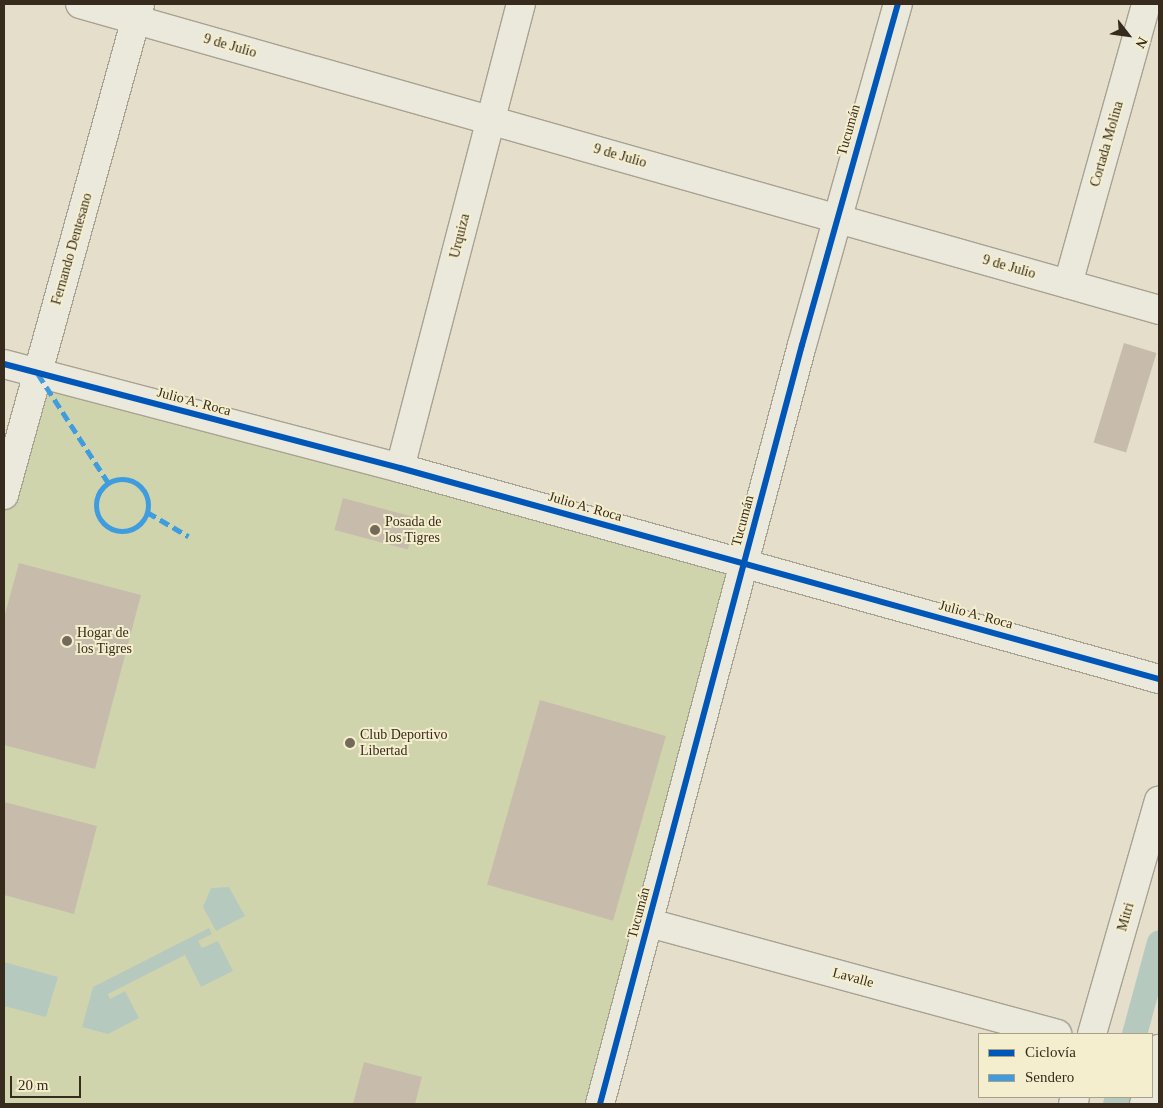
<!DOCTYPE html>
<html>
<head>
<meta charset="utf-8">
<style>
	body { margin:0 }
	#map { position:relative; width:1163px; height:1108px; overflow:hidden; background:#e4deca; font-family:"Times New Roman",serif }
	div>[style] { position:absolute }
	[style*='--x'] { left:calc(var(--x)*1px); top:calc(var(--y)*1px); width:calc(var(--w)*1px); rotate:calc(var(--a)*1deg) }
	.green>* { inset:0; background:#d0d4ac }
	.water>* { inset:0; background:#b6c9bf }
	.canal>* { height:25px; margin:-12.5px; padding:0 12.5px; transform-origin:12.5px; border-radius:12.5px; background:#b6c9bf }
	.building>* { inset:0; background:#c7bcab; transform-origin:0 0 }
	.roads { filter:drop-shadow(1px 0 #a8a293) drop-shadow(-1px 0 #a8a293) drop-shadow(0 1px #a8a293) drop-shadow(0 -1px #a8a293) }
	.minor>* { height:28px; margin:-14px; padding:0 14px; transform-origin:14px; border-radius:14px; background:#ebe8dc }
	.quiet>* { height:5px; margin-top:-2.5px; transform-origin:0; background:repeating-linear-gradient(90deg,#3e9cdf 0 10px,transparent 0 15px) }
	.quiet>.ring { margin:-2.5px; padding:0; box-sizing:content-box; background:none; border:5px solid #3e9cdf; border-radius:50% }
	.cycleway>* { height:6px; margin:-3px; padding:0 3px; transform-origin:3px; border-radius:3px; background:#0057b8 }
	.dots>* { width:14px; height:14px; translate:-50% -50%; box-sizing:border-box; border:2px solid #f5eece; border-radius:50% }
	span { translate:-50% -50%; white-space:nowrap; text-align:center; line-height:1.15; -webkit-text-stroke:4px #f5eece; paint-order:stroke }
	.street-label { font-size:14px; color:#362b1c }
	.poi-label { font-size:14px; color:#362b1c }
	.left { translate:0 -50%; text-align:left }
	.frame { position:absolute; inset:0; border:5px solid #362b1c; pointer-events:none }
	.legend { position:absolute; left:978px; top:1033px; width:175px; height:65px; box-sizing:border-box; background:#f5eece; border:1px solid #a9a087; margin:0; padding:6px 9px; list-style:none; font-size:15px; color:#362b1c }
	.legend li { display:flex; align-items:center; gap:10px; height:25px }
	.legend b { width:25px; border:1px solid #a9a087 }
	.north { position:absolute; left:1103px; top:10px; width:50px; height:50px; -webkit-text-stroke:4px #f5eece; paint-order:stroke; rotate:120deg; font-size:14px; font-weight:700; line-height:20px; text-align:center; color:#362b1c }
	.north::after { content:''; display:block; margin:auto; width:18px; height:22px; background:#362b1c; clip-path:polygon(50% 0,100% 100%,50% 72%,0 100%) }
	.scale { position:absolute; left:10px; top:1076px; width:71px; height:22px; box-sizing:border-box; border:2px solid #362b1c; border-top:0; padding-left:6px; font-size:15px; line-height:18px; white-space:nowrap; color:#362b1c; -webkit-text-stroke:4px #f5eece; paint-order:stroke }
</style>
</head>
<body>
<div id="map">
	<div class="green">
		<i style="clip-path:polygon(38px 374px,745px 564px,600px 1104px,4px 1104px,4px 495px)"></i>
	</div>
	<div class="water">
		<i style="clip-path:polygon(229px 887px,245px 916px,216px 931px,203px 907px,211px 888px)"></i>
		<i style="clip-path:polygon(209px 928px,212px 934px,198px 941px,202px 948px,218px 941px,233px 971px,201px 987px,185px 955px,108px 994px,110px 999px,125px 991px,139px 1018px,108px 1034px,82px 1027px,93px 987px)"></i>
		<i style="clip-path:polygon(4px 962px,58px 977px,46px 1017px,4px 1006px)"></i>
	</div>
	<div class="canal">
		<i style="--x:1134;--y:1034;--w:95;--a:-74.8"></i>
		<i style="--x:1115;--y:1104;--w:7;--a:-74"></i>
	</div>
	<div class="building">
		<i style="left:1124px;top:343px;width:34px;height:104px;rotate:17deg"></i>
		<i style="left:343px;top:498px;width:76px;height:33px;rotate:15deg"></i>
		<i style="clip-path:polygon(19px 563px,141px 595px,95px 769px,4px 745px,4px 618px)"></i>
		<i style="left:540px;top:700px;width:131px;height:192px;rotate:16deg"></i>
		<i style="clip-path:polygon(4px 802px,97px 826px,74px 914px,4px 895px)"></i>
		<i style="clip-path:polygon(364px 1062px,422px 1077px,415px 1104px,353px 1104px)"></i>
	</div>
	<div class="roads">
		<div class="minor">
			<i style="--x:80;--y:4;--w:1122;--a:15.83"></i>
			<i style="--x:1068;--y:284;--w:291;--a:-74.4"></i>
			<i style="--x:4;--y:364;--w:409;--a:14.7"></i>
			<i style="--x:400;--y:468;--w:788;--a:15.54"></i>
			<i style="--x:400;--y:468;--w:480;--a:-75.4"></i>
			<i style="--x:4;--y:495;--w:509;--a:-74.52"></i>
			<i style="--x:649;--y:923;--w:423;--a:15.2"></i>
			<i style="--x:1092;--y:1034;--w:243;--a:-74"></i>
			<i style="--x:1152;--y:1077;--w:29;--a:-76"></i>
			<i style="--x:600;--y:1104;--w:785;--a:-75.1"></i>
			<i style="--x:802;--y:345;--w:354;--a:-74.3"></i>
			<i style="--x:1073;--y:1104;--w:7;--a:-74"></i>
			<i style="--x:1144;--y:1104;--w:7;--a:-74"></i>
		</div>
	</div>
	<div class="quiet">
		<i style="--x:38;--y:374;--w:129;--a:57.1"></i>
		<i class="ring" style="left:96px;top:479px;width:47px;height:47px"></i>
		<i style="--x:147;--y:512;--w:48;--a:30.3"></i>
	</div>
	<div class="cycleway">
		<i style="--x:4;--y:364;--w:409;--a:14.7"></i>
		<i style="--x:400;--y:468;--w:788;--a:15.54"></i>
		<i style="--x:600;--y:1104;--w:785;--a:-75.1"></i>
		<i style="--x:802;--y:345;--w:354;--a:-74.3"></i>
	</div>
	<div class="dots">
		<i style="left:375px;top:530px;background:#736a59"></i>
		<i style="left:67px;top:641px;background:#736a59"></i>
		<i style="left:350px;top:743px;background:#736a59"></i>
	</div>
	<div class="street-label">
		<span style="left:230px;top:46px;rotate:16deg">9 de Julio</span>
		<span style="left:849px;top:130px;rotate:-74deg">Tucumán</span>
		<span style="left:1107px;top:144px;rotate:-74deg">Cortada Molina</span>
		<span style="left:620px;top:156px;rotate:16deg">9 de Julio</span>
		<span style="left:460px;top:236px;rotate:-76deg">Urquiza</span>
		<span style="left:72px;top:249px;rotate:-74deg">Fernando Dentesano</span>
		<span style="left:1009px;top:267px;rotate:16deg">9 de Julio</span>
		<span style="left:194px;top:402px;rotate:15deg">Julio A. Roca</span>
		<span style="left:585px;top:507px;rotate:16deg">Julio A. Roca</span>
		<span style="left:743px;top:521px;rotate:-75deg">Tucumán</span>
		<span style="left:976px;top:615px;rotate:15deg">Julio A. Roca</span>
		<span style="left:639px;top:913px;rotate:-75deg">Tucumán</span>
		<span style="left:1126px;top:917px;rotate:-74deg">Mitri</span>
		<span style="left:853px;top:978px;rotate:15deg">Lavalle</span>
	</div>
	<div class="poi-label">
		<span class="left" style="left:385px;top:530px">Posada de<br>los Tigres</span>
		<span class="left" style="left:77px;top:641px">Hogar de<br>los Tigres</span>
		<span class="left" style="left:360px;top:743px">Club Deportivo<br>Libertad</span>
	</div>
	<div class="frame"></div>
	<ul class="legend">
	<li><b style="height:6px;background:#0057b8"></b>Ciclovía</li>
	<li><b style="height:6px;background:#3e9cdf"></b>Sendero</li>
	</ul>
	<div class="north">N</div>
	<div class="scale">20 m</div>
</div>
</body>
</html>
